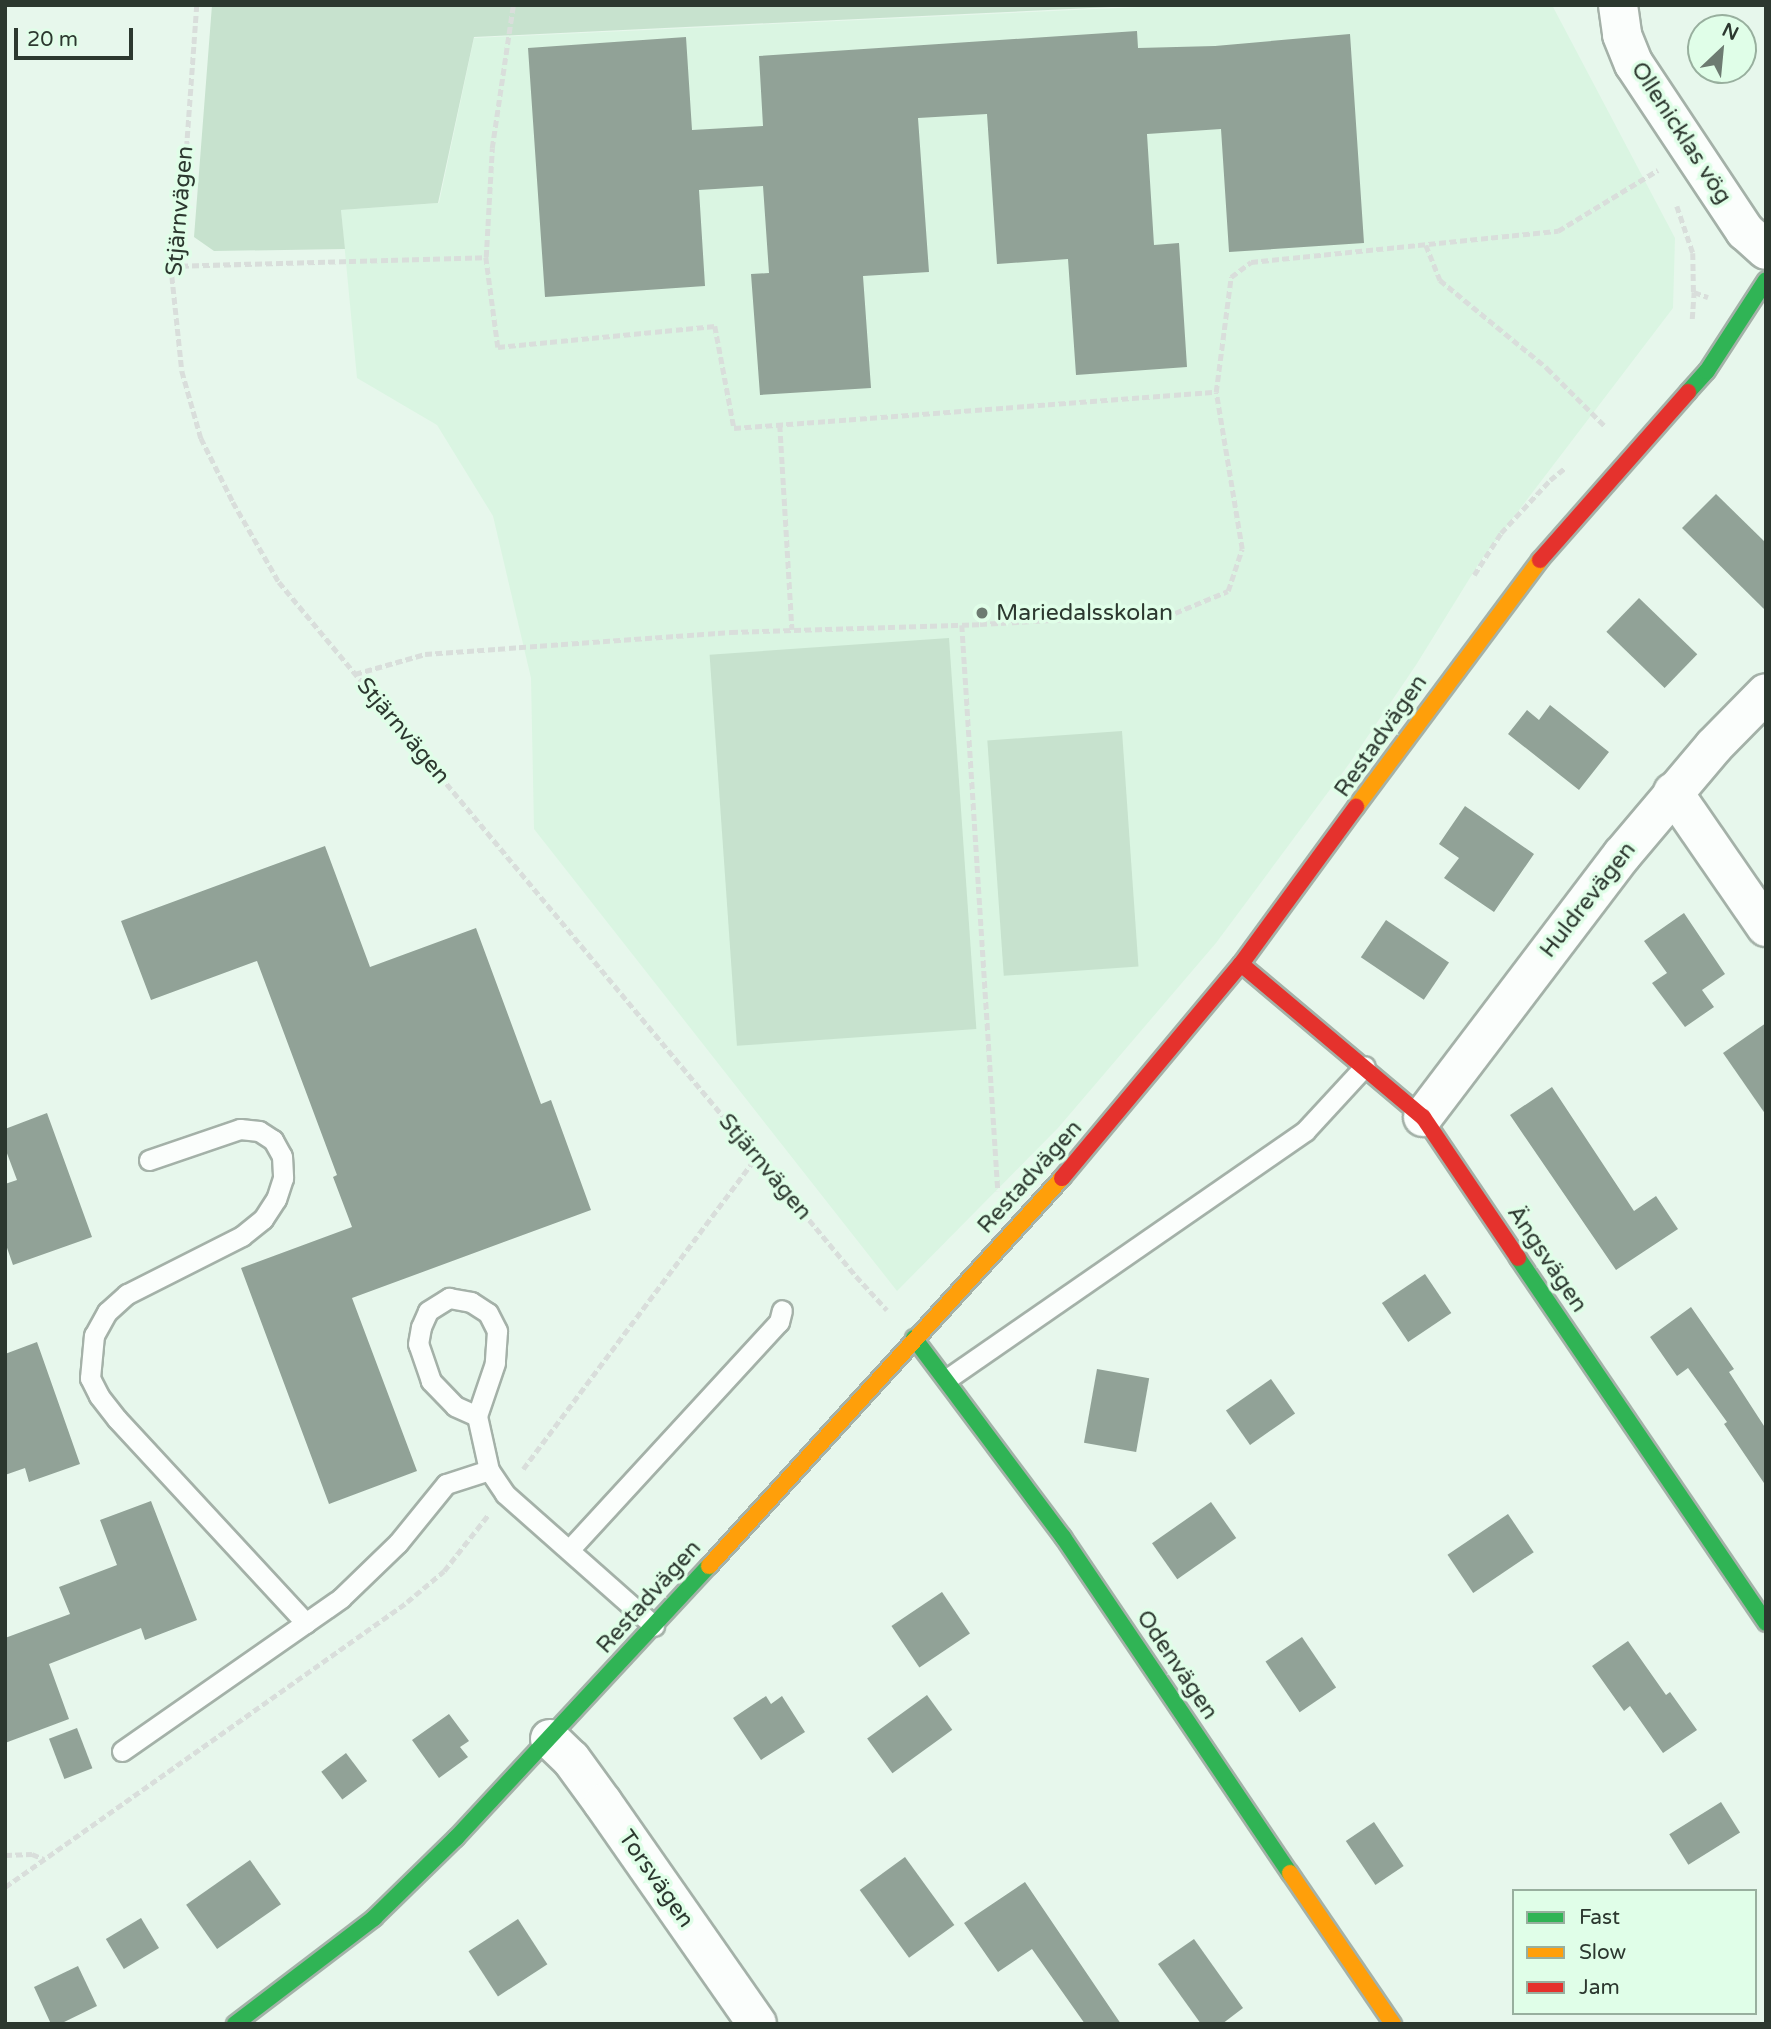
<!DOCTYPE html>
<html>
<head>
<meta charset="utf-8">
<style>
	body { margin:0 }
	#map { position:relative; width:1771px; height:2029px; overflow:hidden; background:#e7f7ec; font-family:"Varela Round",sans-serif }
	div>[style] { position:absolute }
	[style*='--x'] { left:calc(var(--x)*1px); top:calc(var(--y)*1px); width:calc(var(--w)*1px); rotate:calc(var(--a)*1deg) }
	.built>* { inset:0; background:#daf5e2 }
	.green>* { inset:0; background:#c7e2ce; transform-origin:0 0 }
	.building>* { inset:0; background:#91a297; transform-origin:0 0 }
	.path>* { height:4.5px; margin-top:-2.25px; transform-origin:0; background:repeating-linear-gradient(90deg,#d9dedb 0 7px,transparent 0 10.5px) }
	.roads { filter:drop-shadow(2px 0 #a4b1a8) drop-shadow(-2px 0 #a4b1a8) drop-shadow(0 2px #a4b1a8) drop-shadow(0 -2px #a4b1a8) }
	.lane>* { height:19px; margin:-9.5px; padding:0 9.5px; transform-origin:9.5px; border-radius:9.5px; background:#fbfefc }
	.street>* { height:38px; margin:-19px; padding:0 19px; transform-origin:19px; border-radius:19px; background:#fbfefc }
	.fast>* { height:16px; margin:-8px; padding:0 8px; transform-origin:8px; border-radius:8px; background:#30b455 }
	.slow>* { height:16px; margin:-8px; padding:0 8px; transform-origin:8px; border-radius:8px; background:#ff9f0a }
	.jam>* { height:16px; margin:-8px; padding:0 8px; transform-origin:8px; border-radius:8px; background:#e5322d }
	.dots>* { width:19px; height:19px; translate:-50% -50%; box-sizing:border-box; border:4px solid #e0fee8; border-radius:50% }
	span { translate:-50% -50%; white-space:nowrap; text-align:center; line-height:1.15; -webkit-text-stroke:7px #e0fee8; paint-order:stroke }
	.street-label { font-size:23px; color:#2c382f }
	.poi-label { font-size:23px; color:#2c382f }
	.left { translate:0 -50%; text-align:left }
	.frame { position:absolute; inset:0; border:7px solid #2c382f; pointer-events:none }
	.legend { position:absolute; left:1512px; top:1889px; width:245px; height:126px; box-sizing:border-box; background:#e0fee8; border:2px solid #98af9e; margin:0; padding:9px 12px; list-style:none; font-size:21px; color:#2c382f }
	.legend li { display:flex; align-items:center; gap:14px; height:35px }
	.legend b { width:35px; border:2px solid #98af9e }
	.north { position:absolute; left:1687px; top:14px; width:70px; height:70px; box-sizing:border-box; background:#e0fee8; border:2px solid #98af9e; border-radius:50%; rotate:26deg; font-size:19px; font-weight:700; line-height:28px; text-align:center; color:#2c382f }
	.north::after { content:''; display:block; margin:auto; width:24px; height:32px; background:#6d7b71; clip-path:polygon(50% 0,100% 100%,50% 72%,0 100%) }
	.scale { position:absolute; left:14px; top:28px; width:119px; height:32px; box-sizing:border-box; border:4px solid #2c382f; border-top:0; padding-left:9px; font-size:21px; line-height:24px; white-space:nowrap; color:#2c382f; -webkit-text-stroke:5px #e0fee8; paint-order:stroke }
</style>
</head>
<body>
<div id="map">
	<div class="built">
		<i style="clip-path:polygon(1182px 5px,1552px 5px,1675px 238px,1673px 308px,1481px 560px,1416px 665px,1349px 764px,1216px 943px,1058px 1128px,897px 1291px,534px 829px,531px 678px,493px 516px,437px 425px,357px 378px,341px 210px,439px 203px,474px 38px)"></i>
	</div>
	<div class="green">
		<i style="clip-path:polygon(212px 5px,1154px 5px,474px 37px,438px 203px,341px 210px,345px 249px,214px 251px,194px 237px)"></i>
		<i style="left:949px;top:638px;width:392px;height:240px;rotate:86deg"></i>
		<i style="left:1122px;top:731px;width:236px;height:135px;rotate:86deg"></i>
	</div>
	<div class="building">
		<i style="clip-path:polygon(1137px 31px,1138px 48px,1215px 46px,1350px 34px,1364px 243px,1229px 252px,1221px 129px,1147px 134px,1154px 245px,1179px 243px,1187px 367px,1076px 375px,1068px 259px,997px 264px,987px 114px,918px 118px,929px 272px,863px 276px,871px 388px,760px 395px,751px 274px,769px 273px,763px 186px,699px 190px,705px 286px,545px 297px,528px 48px,686px 37px,692px 130px,763px 126px,759px 56px)"></i>
		<i style="clip-path:polygon(1716px 494px,1766px 543px,1766px 611px,1682px 528px)"></i>
		<i style="left:1639px;top:598px;width:81px;height:47px;rotate:44deg"></i>
		<i style="clip-path:polygon(1550px 705px,1609px 752px,1579px 790px,1508px 734px,1527px 710px,1539px 720px)"></i>
		<i style="clip-path:polygon(1465px 806px,1534px 854px,1494px 912px,1444px 878px,1459px 858px,1439px 844px)"></i>
		<i style="clip-path:polygon(325px 846px,370px 967px,476px 928px,541px 1104px,551px 1100px,591px 1210px,352px 1298px,417px 1471px,329px 1504px,241px 1268px,352px 1227px,333px 1177px,337px 1175px,257px 961px,151px 1000px,121px 921px)"></i>
		<i style="clip-path:polygon(1684px 913px,1725px 974px,1702px 990px,1714px 1007px,1685px 1027px,1652px 983px,1667px 973px,1644px 941px)"></i>
		<i style="left:1386px;top:920px;width:76px;height:45px;rotate:34deg"></i>
		<i style="clip-path:polygon(1766px 1023px,1766px 1115px,1723px 1053px)"></i>
		<i style="clip-path:polygon(1552px 1087px,1634px 1211px,1656px 1196px,1678px 1229px,1616px 1270px,1510px 1115px)"></i>
		<i style="clip-path:polygon(47px 1113px,92px 1237px,13px 1265px,5px 1242px,5px 1184px,17px 1180px,5px 1148px,5px 1129px)"></i>
		<i style="left:1425px;top:1274px;width:47px;height:52px;rotate:56deg"></i>
		<i style="clip-path:polygon(1691px 1307px,1734px 1369px,1729px 1372px,1766px 1429px,1766px 1486px,1724px 1424px,1727px 1422px,1688px 1368px,1677px 1376px,1650px 1337px)"></i>
		<i style="clip-path:polygon(37px 1342px,80px 1464px,29px 1482px,25px 1468px,5px 1475px,5px 1354px)"></i>
		<i style="left:1097px;top:1369px;width:53px;height:75px;rotate:10deg"></i>
		<i style="left:1271px;top:1379px;width:42px;height:55px;rotate:55deg"></i>
		<i style="clip-path:polygon(151px 1501px,197px 1620px,145px 1640px,141px 1628px,49px 1664px,69px 1719px,5px 1743px,5px 1638px,70px 1614px,59px 1587px,117px 1565px,100px 1520px)"></i>
		<i style="left:1211px;top:1502px;width:44px;height:72px;rotate:55deg"></i>
		<i style="left:1508px;top:1514px;width:46px;height:73px;rotate:56deg"></i>
		<i style="left:942px;top:1592px;width:50px;height:61px;rotate:56deg"></i>
		<i style="left:1302px;top:1637px;width:61px;height:44px;rotate:56deg"></i>
		<i style="clip-path:polygon(1628px 1641px,1666px 1695px,1670px 1692px,1697px 1730px,1663px 1753px,1630px 1706px,1624px 1711px,1592px 1666px)"></i>
		<i style="left:927px;top:1695px;width:43px;height:74px;rotate:54deg"></i>
		<i style="clip-path:polygon(766px 1696px,771px 1704px,782px 1696px,805px 1732px,761px 1760px,733px 1718px)"></i>
		<i style="clip-path:polygon(449px 1714px,469px 1741px,460px 1747px,468px 1757px,439px 1778px,412px 1740px)"></i>
		<i style="left:77px;top:1728px;width:43px;height:30px;rotate:69deg"></i>
		<i style="left:346px;top:1753px;width:35px;height:31px;rotate:53deg"></i>
		<i style="left:1721px;top:1802px;width:36px;height:61px;rotate:58deg"></i>
		<i style="left:1374px;top:1822px;width:53px;height:34px;rotate:56deg"></i>
		<i style="left:905px;top:1857px;width:84px;height:56px;rotate:54deg"></i>
		<i style="left:250px;top:1860px;width:54px;height:78px;rotate:55deg"></i>
		<i style="clip-path:polygon(1025px 1882px,1121px 2024px,1085px 2024px,1032px 1949px,998px 1972px,964px 1923px)"></i>
		<i style="left:141px;top:1918px;width:35px;height:41px;rotate:59deg"></i>
		<i style="left:518px;top:1919px;width:54px;height:59px;rotate:57deg"></i>
		<i style="clip-path:polygon(1194px 1939px,1243px 2008px,1222px 2024px,1201px 2024px,1158px 1964px)"></i>
		<i style="clip-path:polygon(78px 1966px,97px 2006px,60px 2024px,51px 2024px,34px 1987px)"></i>
	</div>
	<div class="path">
		<i style="--x:197;--y:5;--w:139;--a:94.1"></i>
		<i style="--x:187;--y:144;--w:123;--a:97.5"></i>
		<i style="--x:171;--y:266;--w:106;--a:84"></i>
		<i style="--x:182;--y:371;--w:70;--a:74.2"></i>
		<i style="--x:201;--y:438;--w:72;--a:63.4"></i>
		<i style="--x:233;--y:502;--w:92;--a:60.1"></i>
		<i style="--x:279;--y:582;--w:903;--a:50.26"></i>
		<i style="--x:856;--y:1276;--w:46;--a:47.6"></i>
		<i style="--x:1677;--y:206;--w:50;--a:71.2"></i>
		<i style="--x:1693;--y:253;--w:39;--a:89"></i>
		<i style="--x:1694;--y:292;--w:15;--a:20"></i>
		<i style="--x:1426;--y:245;--w:38;--a:68"></i>
		<i style="--x:1440;--y:280;--w:139;--a:39.4"></i>
		<i style="--x:1547;--y:368;--w:82;--a:45"></i>
		<i style="--x:486;--y:257;--w:91;--a:82.4"></i>
		<i style="--x:498;--y:347;--w:218;--a:-5.5"></i>
		<i style="--x:715;--y:326;--w:104;--a:79.4"></i>
		<i style="--x:734;--y:428;--w:483;--a:-4.3"></i>
		<i style="--x:171;--y:266;--w:315;--a:-1.6"></i>
		<i style="--x:486;--y:257;--w:109;--a:-86.8"></i>
		<i style="--x:492;--y:148;--w:145;--a:-81.6"></i>
		<i style="--x:1692;--y:319;--w:27;--a:-86"></i>
		<i style="--x:780;--y:425;--w:205;--a:86.6"></i>
		<i style="--x:1474;--y:575;--w:50;--a:-57.3"></i>
		<i style="--x:1501;--y:533;--w:72;--a:-47.2"></i>
		<i style="--x:1550;--y:480;--w:19;--a:-39"></i>
		<i style="--x:962;--y:625;--w:567;--a:86.36"></i>
		<i style="--x:355;--y:674;--w:73;--a:-15.9"></i>
		<i style="--x:425;--y:654;--w:307;--a:-4.1"></i>
		<i style="--x:731;--y:632;--w:249;--a:-1.8"></i>
		<i style="--x:980;--y:624;--w:195;--a:-3.2"></i>
		<i style="--x:1175;--y:613;--w:57;--a:-22.5"></i>
		<i style="--x:1228;--y:591;--w:44;--a:-71.6"></i>
		<i style="--x:1242;--y:549;--w:159;--a:-99.4"></i>
		<i style="--x:1216;--y:392;--w:116;--a:-82.6"></i>
		<i style="--x:1231;--y:277;--w:25;--a:-37"></i>
		<i style="--x:1251;--y:262;--w:309;--a:-5.8"></i>
		<i style="--x:1558;--y:231;--w:117;--a:-31.4"></i>
		<i style="--x:523;--y:1469;--w:391;--a:-53.2"></i>
		<i style="--x:5;--y:1855;--w:27;--a:-2"></i>
		<i style="--x:32;--y:1854;--w:13;--a:23"></i>
		<i style="--x:5;--y:1887;--w:493;--a:-35.3"></i>
		<i style="--x:407;--y:1602;--w:48;--a:-40"></i>
		<i style="--x:444;--y:1571;--w:71;--a:-51.8"></i>
	</div>
	<div class="roads">
		<div class="lane">
			<i style="--x:149;--y:1160;--w:96;--a:-18.8"></i>
			<i style="--x:240;--y:1129;--w:19;--a:6"></i>
			<i style="--x:259;--y:1131;--w:17;--a:33"></i>
			<i style="--x:273;--y:1140;--w:18;--a:61"></i>
			<i style="--x:282;--y:1156;--w:22;--a:87"></i>
			<i style="--x:283;--y:1178;--w:22;--a:108"></i>
			<i style="--x:276;--y:1199;--w:24;--a:123"></i>
			<i style="--x:263;--y:1219;--w:27;--a:141"></i>
			<i style="--x:242;--y:1236;--w:129;--a:153.2"></i>
			<i style="--x:127;--y:1294;--w:27;--a:138"></i>
			<i style="--x:107;--y:1312;--w:26;--a:119"></i>
			<i style="--x:94;--y:1335;--w:43;--a:95.3"></i>
			<i style="--x:90;--y:1378;--w:20;--a:63"></i>
			<i style="--x:99;--y:1396;--w:29;--a:52"></i>
			<i style="--x:117;--y:1419;--w:278;--a:47.2"></i>
			<i style="--x:947;--y:1379;--w:436;--a:-34.7"></i>
			<i style="--x:1305;--y:1131;--w:88;--a:-47.3"></i>
			<i style="--x:477;--y:1416;--w:24;--a:-156"></i>
			<i style="--x:455;--y:1406;--w:35;--a:-134"></i>
			<i style="--x:431;--y:1381;--w:39;--a:-109"></i>
			<i style="--x:418;--y:1344;--w:17;--a:-80"></i>
			<i style="--x:421;--y:1327;--w:17;--a:-66"></i>
			<i style="--x:428;--y:1311;--w:25;--a:-32"></i>
			<i style="--x:449;--y:1298;--w:22;--a:10"></i>
			<i style="--x:471;--y:1302;--w:20;--a:33"></i>
			<i style="--x:488;--y:1313;--w:20;--a:63"></i>
			<i style="--x:497;--y:1331;--w:32;--a:94"></i>
			<i style="--x:495;--y:1363;--w:56;--a:108.8"></i>
			<i style="--x:477;--y:1416;--w:55;--a:77.5"></i>
			<i style="--x:489;--y:1470;--w:29;--a:56"></i>
			<i style="--x:505;--y:1494;--w:199;--a:41.5"></i>
			<i style="--x:569;--y:1550;--w:310;--a:-47.4"></i>
			<i style="--x:779;--y:1322;--w:12;--a:-76"></i>
			<i style="--x:122;--y:1751;--w:267;--a:-34.9"></i>
			<i style="--x:341;--y:1598;--w:79;--a:-44"></i>
			<i style="--x:398;--y:1543;--w:76;--a:-50.9"></i>
			<i style="--x:446;--y:1484;--w:45;--a:-18"></i>
		</div>
		<div class="street">
			<i style="--x:1618;--y:5;--w:30;--a:82"></i>
			<i style="--x:1622;--y:35;--w:31;--a:68"></i>
			<i style="--x:1634;--y:64;--w:201;--a:56.4"></i>
			<i style="--x:1745;--y:231;--w:28;--a:42"></i>
			<i style="--x:1673;--y:792;--w:164;--a:55.4"></i>
			<i style="--x:1423;--y:1117;--w:329;--a:-52.8"></i>
			<i style="--x:1622;--y:855;--w:143;--a:-49.8"></i>
			<i style="--x:1714;--y:746;--w:74;--a:-45.5"></i>
			<i style="--x:550;--y:1739;--w:29;--a:44"></i>
			<i style="--x:571;--y:1759;--w:54;--a:54"></i>
			<i style="--x:603;--y:1803;--w:269;--a:55.1"></i>
		</div>
		<div class="fast">
			<i style="--x:1688;--y:392;--w:28;--a:-48"></i>
			<i style="--x:1707;--y:371;--w:108;--a:-57"></i>
			<i style="--x:1518;--y:1258;--w:441;--a:55.8"></i>
			<i style="--x:914;--y:1338;--w:249;--a:53.2"></i>
			<i style="--x:1063;--y:1537;--w:405;--a:56"></i>
			<i style="--x:235;--y:2024;--w:175;--a:-37.3"></i>
			<i style="--x:374;--y:1918;--w:115;--a:-44.3"></i>
			<i style="--x:456;--y:1838;--w:371;--a:-47.1"></i>
		</div>
		<div class="slow">
			<i style="--x:1356;--y:807;--w:308;--a:-53.3"></i>
			<i style="--x:709;--y:1566;--w:525;--a:-47.7"></i>
			<i style="--x:1290;--y:1873;--w:183;--a:55.7"></i>
		</div>
		<div class="jam">
			<i style="--x:1540;--y:560;--w:224;--a:-48.6"></i>
			<i style="--x:1241;--y:964;--w:238;--a:40.1"></i>
			<i style="--x:1423;--y:1117;--w:170;--a:56"></i>
			<i style="--x:1062;--y:1178;--w:279;--a:-50.1"></i>
			<i style="--x:1241;--y:964;--w:195;--a:-53.8"></i>
		</div>
	</div>
	<div class="dots">
		<i style="left:982px;top:613px;background:#6d7b71"></i>
	</div>
	<div class="street-label">
		<span style="left:1681px;top:133px;rotate:57deg">Ollenicklas vög</span>
		<span style="left:180px;top:211px;rotate:-85deg">Stjärnvägen</span>
		<span style="left:403px;top:731px;rotate:50deg">Stjärnvägen</span>
		<span style="left:1381px;top:736px;rotate:-55deg">Restadvägen</span>
		<span style="left:1588px;top:900px;rotate:-52deg">Huldrevägen</span>
		<span style="left:765px;top:1167px;rotate:50deg">Stjärnvägen</span>
		<span style="left:1030px;top:1177px;rotate:-48deg">Restadvägen</span>
		<span style="left:1547px;top:1259px;rotate:56deg">Ängsvägen</span>
		<span style="left:649px;top:1597px;rotate:-48deg">Restadvägen</span>
		<span style="left:1177px;top:1665px;rotate:56deg">Odenvägen</span>
		<span style="left:656px;top:1879px;rotate:55deg">Torsvägen</span>
	</div>
	<div class="poi-label">
		<span class="left" style="left:996px;top:613px">Mariedalsskolan</span>
	</div>
	<div class="frame"></div>
	<ul class="legend">
	<li><b style="height:9px;background:#30b455"></b>Fast</li>
	<li><b style="height:9px;background:#ff9f0a"></b>Slow</li>
	<li><b style="height:9px;background:#e5322d"></b>Jam</li>
	</ul>
	<div class="north">N</div>
	<div class="scale">20 m</div>
</div>
</body>
</html>
